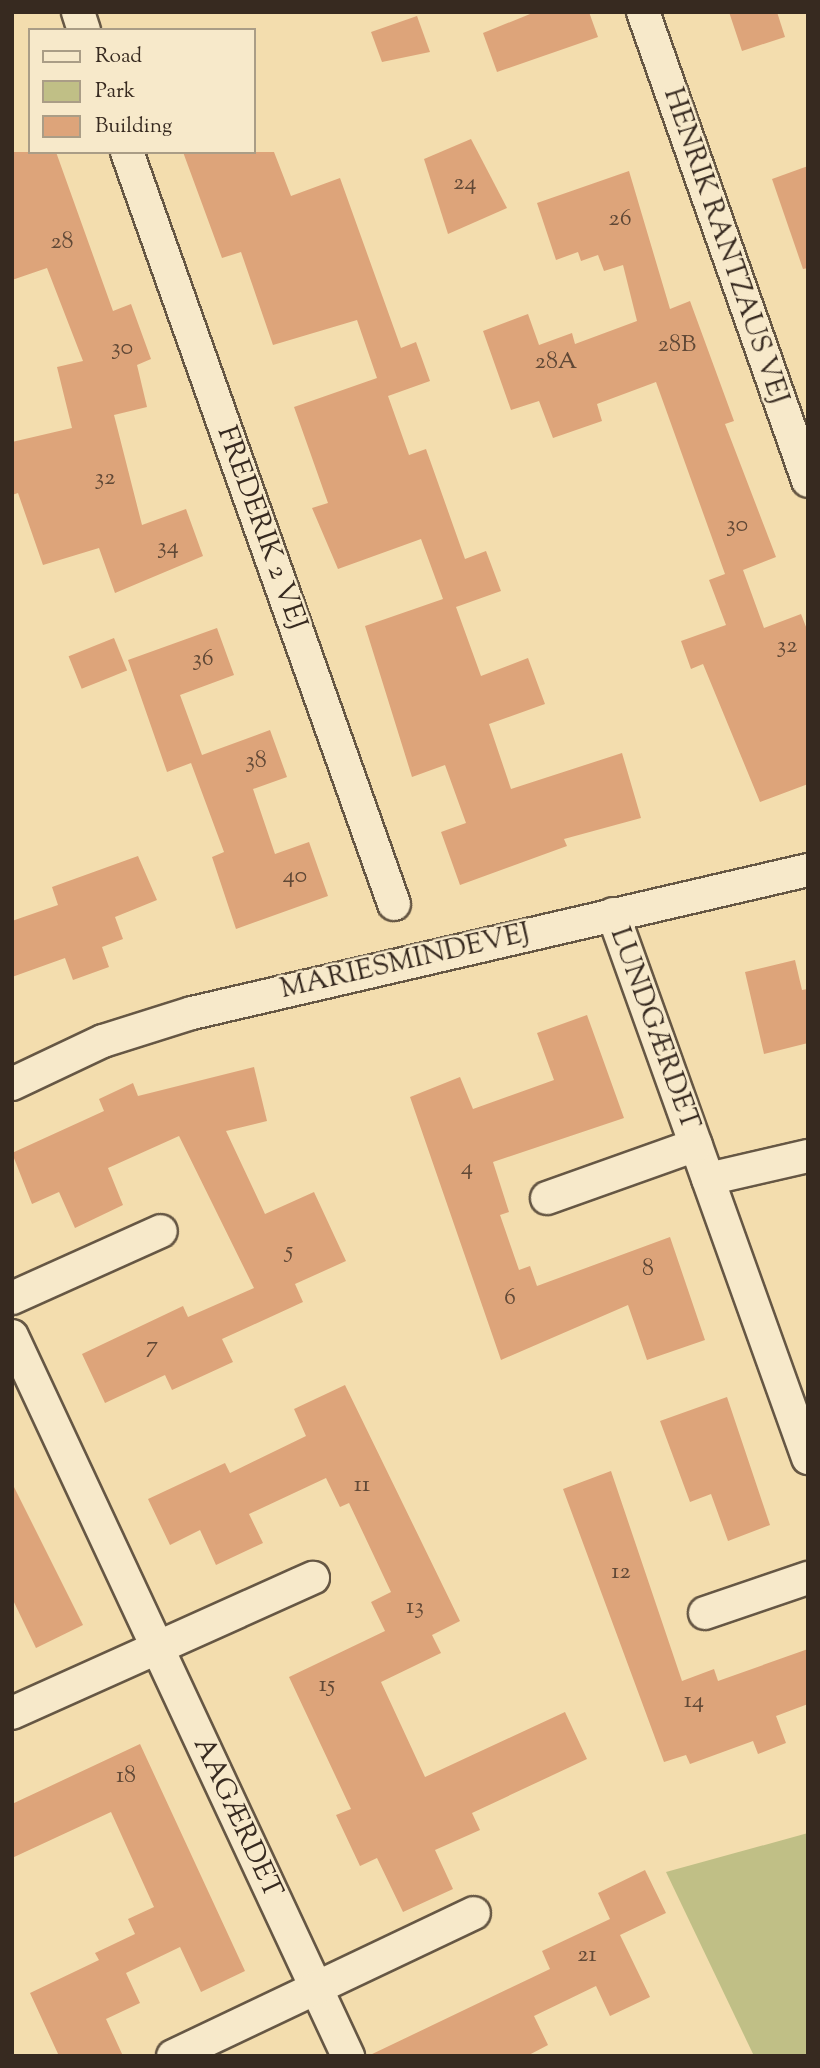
<!DOCTYPE html>
<html>
<head>
<meta charset="utf-8">
<style>
	body { margin:0 }
	#map { position:relative; width:820px; height:2068px; overflow:hidden; background:#f3ddae; font-family:"Sorts Mill Goudy",serif }
	div>[style] { position:absolute }
	[style*='--x'] { left:calc(var(--x)*1px); top:calc(var(--y)*1px); width:calc(var(--w)*1px); rotate:calc(var(--a)*1deg) }
	.green>* { inset:0; background:#c0bf86 }
	.building>* { inset:0; background:#dda47a; transform-origin:0 0 }
	.roads { filter:drop-shadow(2px 0 #665744) drop-shadow(-2px 0 #665744) drop-shadow(0 2px #665744) drop-shadow(0 -2px #665744) }
	.street>* { height:32px; margin:-16px; padding:0 16px; transform-origin:16px; border-radius:16px; background:#f7e9ca }
	span { translate:-50% -50%; white-space:nowrap; text-align:center; line-height:1.15; -webkit-text-stroke:5px #f7e9ca; paint-order:stroke }
	.number-label { font-size:24px; color:#604836 }
	.number-label span { -webkit-text-stroke-width:0 }
	.street-label { font-size:28px; color:#372a20 }
	.frame { position:absolute; inset:0; border:14px solid #372a20; pointer-events:none }
	.legend { position:absolute; left:28px; top:28px; width:228px; height:126px; box-sizing:border-box; background:#f7e9ca; border:2px solid #aa9d86; margin:0; padding:9px 12px; list-style:none; font-size:21px; color:#372a20 }
	.legend li { display:flex; align-items:center; gap:14px; height:35px }
	.legend b { width:35px; border:2px solid #aa9d86 }
</style>
</head>
<body>
<div id="map">
	<div class="green">
		<i style="clip-path:polygon(808px 1833px,808px 2056px,754px 2056px,666px 1872px)"></i>
	</div>
	<div class="building">
		<i style="clip-path:polygon(535px 12px,589px 12px,598px 37px,497px 72px,483px 33px)"></i>
		<i style="clip-path:polygon(729px 12px,777px 12px,785px 37px,742px 51px)"></i>
		<i style="clip-path:polygon(417px 16px,430px 52px,382px 62px,371px 32px)"></i>
		<i style="clip-path:polygon(471px 139px,507px 208px,448px 234px,424px 159px)"></i>
		<i style="clip-path:polygon(12px 152px,56px 152px,113px 311px,131px 304px,151px 359px,137px 365px,147px 407px,114px 415px,142px 525px,186px 509px,203px 556px,115px 593px,99px 548px,43px 565px,18px 493px,12px 495px,12px 442px,72px 428px,57px 367px,83px 361px,47px 268px,12px 280px)"></i>
		<i style="clip-path:polygon(183px 152px,274px 152px,291px 196px,340px 178px,401px 348px,416px 342px,430px 381px,388px 396px,409px 455px,426px 449px,465px 559px,486px 551px,501px 591px,456px 607px,481px 676px,528px 658px,545px 704px,489px 724px,511px 789px,622px 753px,641px 818px,564px 839px,567px 846px,460px 885px,441px 832px,466px 823px,445px 765px,412px 777px,365px 626px,443px 599px,421px 539px,338px 569px,312px 508px,328px 503px,294px 407px,377px 378px,357px 320px,273px 345px,241px 252px,222px 258px)"></i>
		<i style="clip-path:polygon(808px 166px,808px 268px,803px 269px,772px 179px)"></i>
		<i style="clip-path:polygon(629px 171px,670px 309px,690px 301px,734px 421px,725px 424px,776px 557px,743px 570px,764px 628px,801px 614px,808px 632px,808px 784px,760px 802px,703px 664px,691px 669px,681px 641px,726px 625px,709px 580px,725px 574px,656px 382px,597px 404px,602px 421px,553px 438px,539px 401px,511px 410px,483px 331px,528px 314px,539px 345px,572px 333px,575px 344px,637px 321px,623px 265px,604px 271px,598px 255px,581px 261px,578px 252px,556px 260px,537px 203px)"></i>
		<i style="clip-path:polygon(217px 628px,234px 675px,180px 695px,202px 755px,270px 730px,287px 777px,253px 789px,275px 854px,309px 842px,328px 896px,236px 929px,212px 857px,224px 852px,191px 763px,167px 772px,128px 660px)"></i>
		<i style="left:114px;top:638px;width:35px;height:49px;rotate:68deg"></i>
		<i style="clip-path:polygon(138px 856px,157px 900px,115px 917px,123px 939px,102px 947px,109px 967px,73px 980px,65px 958px,12px 977px,12px 921px,58px 905px,52px 887px)"></i>
		<i style="clip-path:polygon(795px 960px,802px 990px,808px 989px,808px 1043px,764px 1054px,745px 972px)"></i>
		<i style="clip-path:polygon(587px 1015px,624px 1118px,493px 1162px,509px 1212px,500px 1215px,519px 1270px,530px 1266px,537px 1286px,670px 1237px,705px 1340px,647px 1360px,628px 1305px,501px 1360px,410px 1097px,460px 1077px,473px 1109px,554px 1080px,537px 1033px)"></i>
		<i style="clip-path:polygon(254px 1067px,267px 1121px,226px 1131px,265px 1214px,314px 1192px,346px 1261px,295px 1284px,303px 1302px,222px 1339px,233px 1362px,172px 1390px,165px 1375px,105px 1403px,82px 1354px,183px 1306px,188px 1317px,254px 1288px,179px 1136px,108px 1168px,123px 1205px,75px 1228px,59px 1192px,32px 1204px,12px 1153px,104px 1111px,99px 1099px,133px 1083px,138px 1096px)"></i>
		<i style="clip-path:polygon(345px 1385px,460px 1621px,432px 1635px,441px 1653px,381px 1682px,425px 1777px,565px 1712px,587px 1759px,472px 1813px,480px 1830px,435px 1850px,453px 1889px,403px 1912px,377px 1858px,360px 1866px,336px 1815px,351px 1809px,289px 1677px,385px 1631px,371px 1602px,391px 1592px,349px 1503px,340px 1507px,326px 1478px,249px 1514px,263px 1543px,216px 1565px,200px 1530px,170px 1545px,148px 1499px,225px 1463px,230px 1473px,306px 1436px,294px 1409px)"></i>
		<i style="clip-path:polygon(727px 1397px,770px 1525px,728px 1541px,711px 1494px,690px 1502px,660px 1421px)"></i>
		<i style="clip-path:polygon(611px 1471px,682px 1681px,714px 1669px,718px 1681px,808px 1649px,808px 1704px,776px 1716px,786px 1743px,758px 1754px,753px 1741px,690px 1764px,686px 1755px,664px 1762px,563px 1489px)"></i>
		<i style="clip-path:polygon(12px 1483px,83px 1625px,36px 1648px,12px 1598px)"></i>
		<i style="clip-path:polygon(140px 1744px,245px 1971px,201px 1992px,180px 1947px,126px 1973px,140px 2003px,106px 2019px,123px 2056px,59px 2056px,30px 1993px,99px 1960px,95px 1953px,135px 1934px,128px 1919px,154px 1907px,111px 1812px,12px 1858px,12px 1804px)"></i>
		<i style="clip-path:polygon(645px 1870px,666px 1913px,620px 1935px,650px 1997px,610px 2016px,596px 1986px,534px 2016px,548px 2045px,527px 2056px,368px 2056px,550px 1969px,542px 1951px,610px 1919px,598px 1893px)"></i>
	</div>
	<div class="roads">
		<div class="street">
			<i style="--x:78;--y:12;--w:19;--a:72"></i>
			<i style="--x:643;--y:12;--w:497;--a:70.6"></i>
			<i style="--x:127;--y:152;--w:798;--a:70.45"></i>
			<i style="--x:613;--y:914;--w:578;--a:70.28"></i>
			<i style="--x:12;--y:1084;--w:101;--a:-25.3"></i>
			<i style="--x:103;--y:1041;--w:93;--a:-17.5"></i>
			<i style="--x:192;--y:1013;--w:632;--a:-13.07"></i>
			<i style="--x:708;--y:1179;--w:103;--a:-13"></i>
			<i style="--x:547;--y:1198;--w:158;--a:-19.6"></i>
			<i style="--x:12;--y:1298;--w:163;--a:-24.2"></i>
			<i style="--x:12;--y:1336;--w:795;--a:64.98"></i>
			<i style="--x:705;--y:1613;--w:109;--a:-18.8"></i>
			<i style="--x:12;--y:1713;--w:330;--a:-24.2"></i>
			<i style="--x:173;--y:2056;--w:333;--a:-25.4"></i>
		</div>
	</div>
	<div class="number-label">
		<span style="left:465px;top:184px">24</span>
		<span style="left:620px;top:220px">26</span>
		<span style="left:62px;top:243px">28</span>
		<span style="left:677px;top:346px">28B</span>
		<span style="left:122px;top:349px">30</span>
		<span style="left:556px;top:363px">28A</span>
		<span style="left:105px;top:479px">32</span>
		<span style="left:737px;top:526px">30</span>
		<span style="left:168px;top:548px">34</span>
		<span style="left:787px;top:647px">32</span>
		<span style="left:203px;top:660px">36</span>
		<span style="left:256px;top:762px">38</span>
		<span style="left:295px;top:877px">40</span>
		<span style="left:467px;top:1169px">4</span>
		<span style="left:289px;top:1252px">5</span>
		<span style="left:648px;top:1270px">8</span>
		<span style="left:510px;top:1299px">6</span>
		<span style="left:152px;top:1347px">7</span>
		<span style="left:362px;top:1486px">11</span>
		<span style="left:621px;top:1573px">12</span>
		<span style="left:415px;top:1608px">13</span>
		<span style="left:327px;top:1686px">15</span>
		<span style="left:694px;top:1702px">14</span>
		<span style="left:126px;top:1777px">18</span>
		<span style="left:587px;top:1956px">21</span>
	</div>
	<div class="street-label">
		<span style="left:725px;top:246px;rotate:71deg">HENRIK RANTZAUS VEJ</span>
		<span style="left:261px;top:528px;rotate:70deg">FREDERIK 2 VEJ</span>
		<span style="left:405px;top:962px;rotate:-13deg">MARIESMINDEVEJ</span>
		<span style="left:654px;top:1029px;rotate:70deg">LUNDGÆRDET</span>
		<span style="left:237px;top:1818px;rotate:65deg">AAGÆRDET</span>
	</div>
	<div class="frame"></div>
	<ul class="legend">
	<li><b style="height:9px;background:#f7e9ca"></b>Road</li>
	<li><b style="height:19px;background:#c0bf86"></b>Park</li>
	<li><b style="height:19px;background:#dda47a"></b>Building</li>
	</ul>
</div>
</body>
</html>
